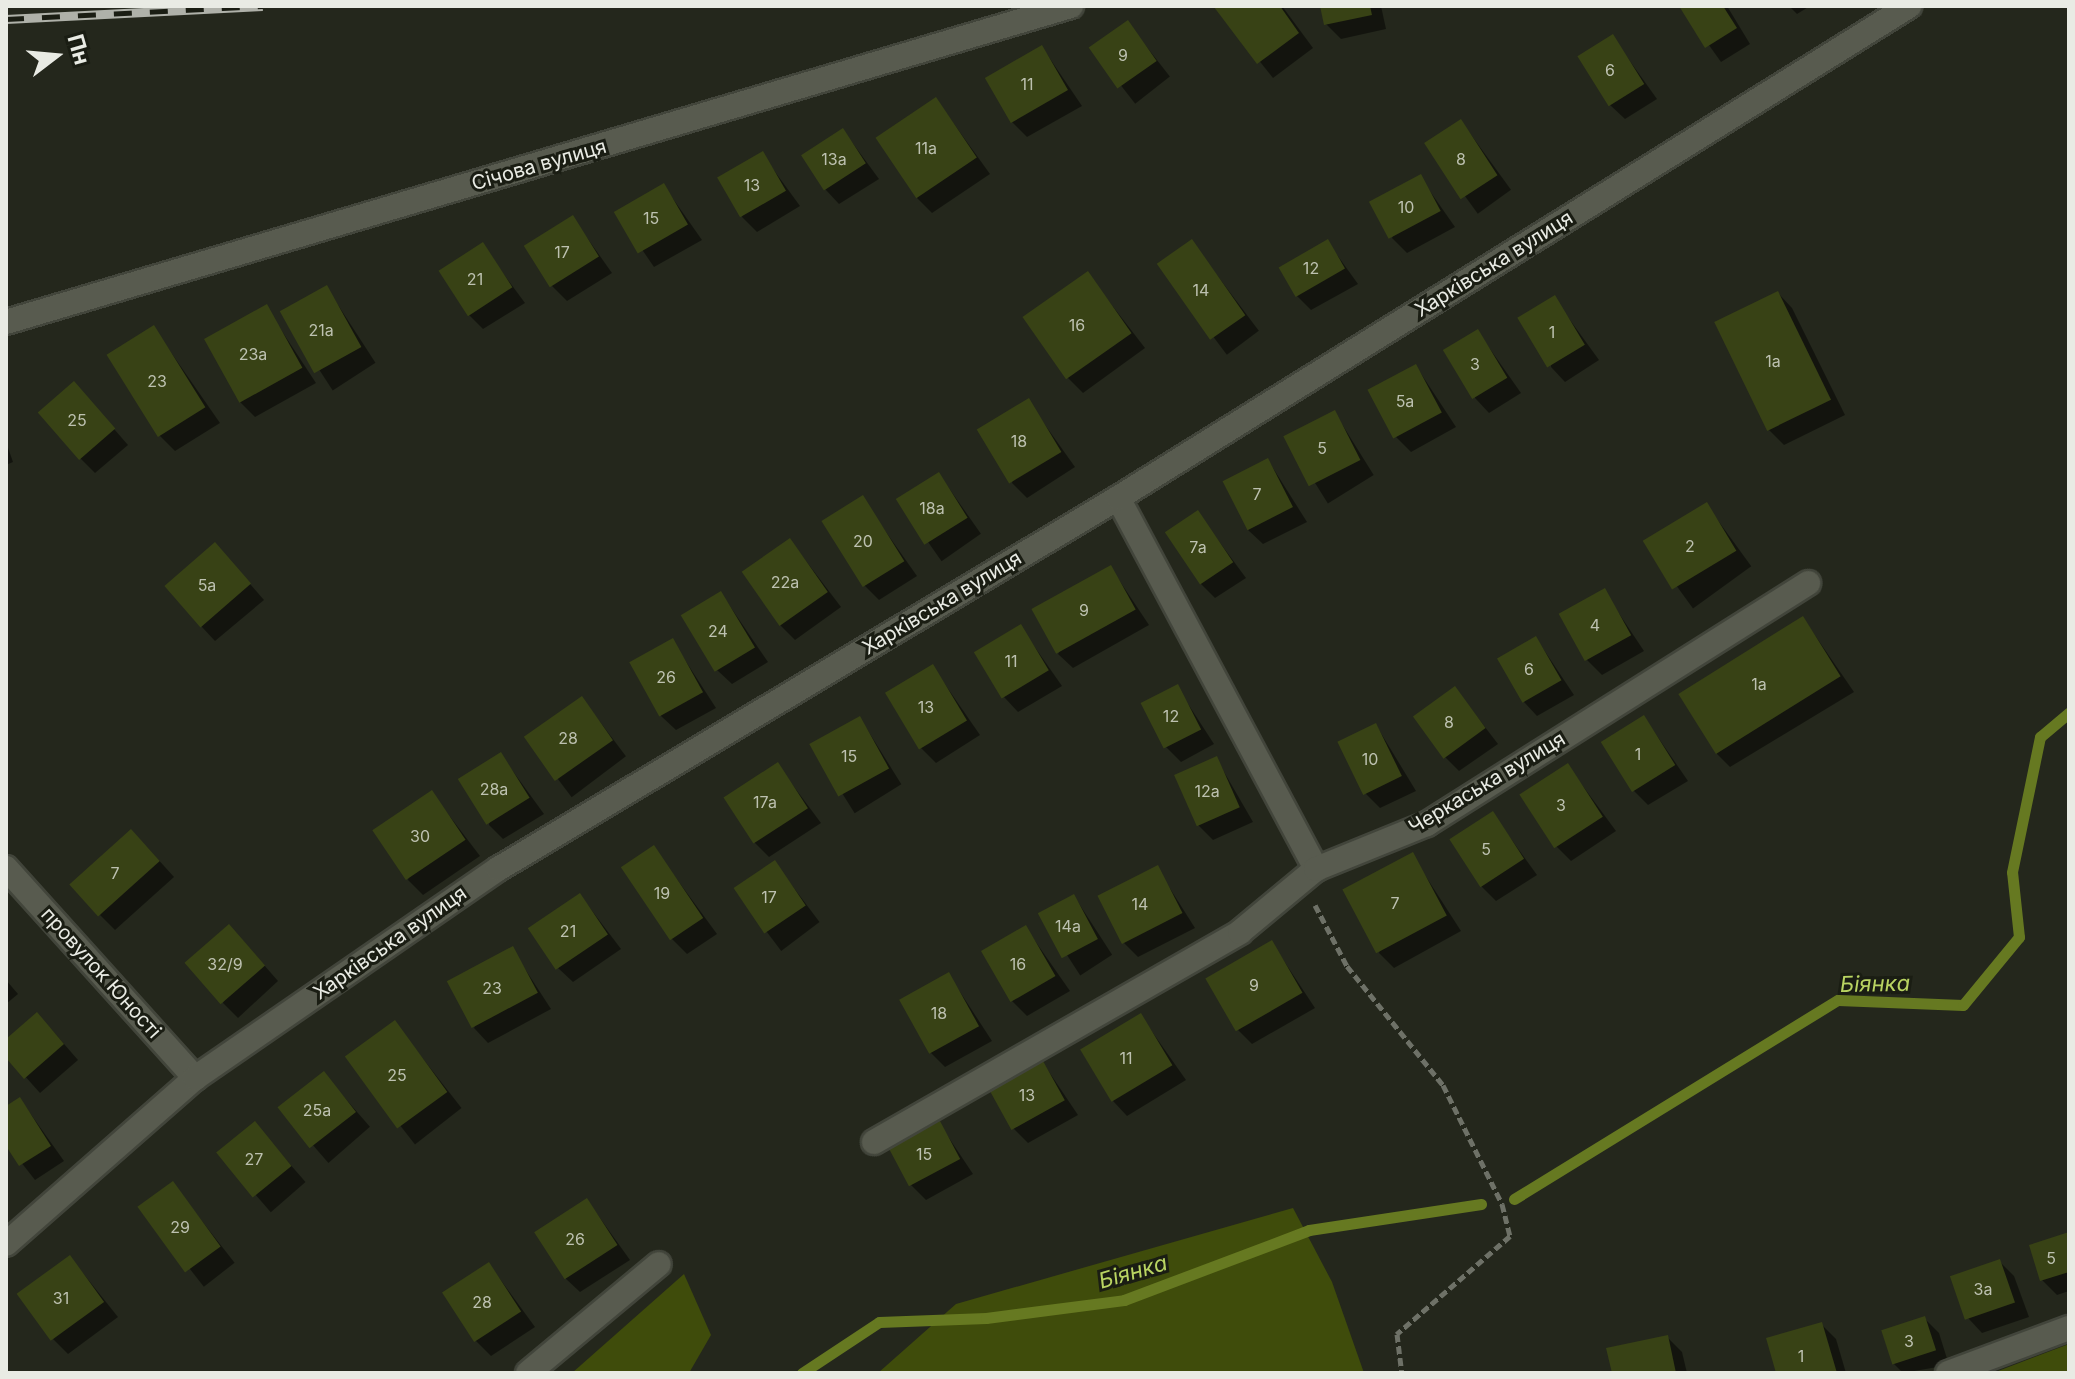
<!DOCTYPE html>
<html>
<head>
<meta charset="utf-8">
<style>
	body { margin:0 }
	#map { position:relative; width:2075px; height:1379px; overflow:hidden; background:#24271c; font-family:Inter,sans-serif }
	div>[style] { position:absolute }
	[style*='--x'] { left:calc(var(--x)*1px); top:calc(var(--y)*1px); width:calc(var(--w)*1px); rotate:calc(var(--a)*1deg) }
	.green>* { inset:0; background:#3f4c0b }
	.shadow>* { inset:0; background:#0007; transform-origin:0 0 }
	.stream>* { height:11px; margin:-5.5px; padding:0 5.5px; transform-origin:5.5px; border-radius:5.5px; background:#667921 }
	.building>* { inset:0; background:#384215; transform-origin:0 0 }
	.path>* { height:5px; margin-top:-2.5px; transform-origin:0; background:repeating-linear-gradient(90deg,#6e7167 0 8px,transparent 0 12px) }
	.roads { filter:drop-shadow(2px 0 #42453b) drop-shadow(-2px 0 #42453b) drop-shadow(0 2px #42453b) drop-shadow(0 -2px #42453b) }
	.minor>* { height:24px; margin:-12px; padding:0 12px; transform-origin:12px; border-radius:12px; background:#585b4f }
	.rail>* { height:9px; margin-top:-4.5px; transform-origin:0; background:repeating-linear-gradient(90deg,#1a1d13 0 18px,#afb1a9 0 36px); box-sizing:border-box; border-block:2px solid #afb1a9 }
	span { translate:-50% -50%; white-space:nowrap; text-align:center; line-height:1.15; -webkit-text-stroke:6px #1a1d13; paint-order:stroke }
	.number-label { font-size:16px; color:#bdc1b0 }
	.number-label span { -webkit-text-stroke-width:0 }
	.street-label { font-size:20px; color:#e9ebe4 }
	.water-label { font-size:22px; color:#b9d462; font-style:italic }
	.frame { position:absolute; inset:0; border:8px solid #e9ebe4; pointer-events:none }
	.north { position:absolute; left:16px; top:16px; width:80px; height:80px; -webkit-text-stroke:6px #1a1d13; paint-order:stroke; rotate:74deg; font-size:22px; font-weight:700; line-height:32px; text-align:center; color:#e9ebe4 }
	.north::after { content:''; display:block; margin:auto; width:28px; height:36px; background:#e9ebe4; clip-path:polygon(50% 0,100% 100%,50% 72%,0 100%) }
</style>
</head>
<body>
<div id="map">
	<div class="green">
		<i style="clip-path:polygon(1293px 1208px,1332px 1282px,1364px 1373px,878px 1373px,956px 1304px)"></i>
		<i style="clip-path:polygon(684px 1274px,711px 1335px,689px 1373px,572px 1373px)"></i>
		<i style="clip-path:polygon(2069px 1344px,2069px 1373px,1993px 1373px)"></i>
	</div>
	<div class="shadow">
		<i style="clip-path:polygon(1282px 6px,1313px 48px,1273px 78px,1217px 8px)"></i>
		<i style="clip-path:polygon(1322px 6px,1381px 6px,1386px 29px,1341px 39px,1326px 24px)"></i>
		<i style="clip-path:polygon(1681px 6px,1727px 6px,1750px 44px,1721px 62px)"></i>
		<i style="clip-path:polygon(1789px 6px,1810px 6px,1797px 14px)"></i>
		<i style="left:1128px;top:23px;width:68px;height:44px;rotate:52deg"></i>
		<i style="clip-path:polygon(1612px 36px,1657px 99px,1625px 119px,1610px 105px)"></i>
		<i style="clip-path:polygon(1042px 47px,1082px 106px,1027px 137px,1012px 122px)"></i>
		<i style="clip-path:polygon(936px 99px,990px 174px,932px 213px,917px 198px)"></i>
		<i style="left:1461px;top:121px;width:85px;height:41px;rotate:54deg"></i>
		<i style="clip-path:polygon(843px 130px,879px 179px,839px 204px,825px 189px)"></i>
		<i style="clip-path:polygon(762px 154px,800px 206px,757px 232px,742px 217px)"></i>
		<i style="clip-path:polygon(1420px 177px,1455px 227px,1407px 253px,1392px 238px)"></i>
		<i style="clip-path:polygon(664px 186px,702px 240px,654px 267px,617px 213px)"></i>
		<i style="clip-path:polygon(573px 218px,612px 273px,567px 301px,552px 286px)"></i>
		<i style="clip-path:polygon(1327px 241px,1358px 284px,1311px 310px,1296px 295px)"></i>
		<i style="left:1192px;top:242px;width:111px;height:40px;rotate:53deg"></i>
		<i style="clip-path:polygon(482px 245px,525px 303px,483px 329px,468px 314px)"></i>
		<i style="clip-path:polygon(1087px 273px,1145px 348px,1083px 393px,1068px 378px)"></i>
		<i style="left:327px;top:288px;width:89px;height:51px;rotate:57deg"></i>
		<i style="clip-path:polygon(1778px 293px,1792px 308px,1845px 415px,1784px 445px,1769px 430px,1716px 323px)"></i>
		<i style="clip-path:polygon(1554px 298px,1599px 360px,1565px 382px,1551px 367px)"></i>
		<i style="clip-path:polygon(266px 307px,316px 383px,255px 417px,240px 402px)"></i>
		<i style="clip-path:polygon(154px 328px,220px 423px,175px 451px,160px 436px)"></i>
		<i style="clip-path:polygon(1478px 332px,1521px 393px,1489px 413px,1475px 398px)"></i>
		<i style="clip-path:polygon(1416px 366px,1456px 427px,1411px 452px,1396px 437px)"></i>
		<i style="clip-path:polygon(74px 383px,128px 445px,95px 473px,80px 458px)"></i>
		<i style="clip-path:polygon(1028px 401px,1075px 467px,1027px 498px,1012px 483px)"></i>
		<i style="left:1335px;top:413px;width:73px;height:54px;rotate:58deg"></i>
		<i style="clip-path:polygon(6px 442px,13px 462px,6px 465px)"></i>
		<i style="clip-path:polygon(1268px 460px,1307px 522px,1263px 544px,1248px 530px)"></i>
		<i style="left:939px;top:474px;width:73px;height:48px;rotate:55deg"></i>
		<i style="clip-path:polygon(862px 498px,917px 576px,879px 600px,865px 586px)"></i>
		<i style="left:1706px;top:504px;width:77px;height:72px;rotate:54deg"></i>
		<i style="clip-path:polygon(1198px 513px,1246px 578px,1215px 598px,1200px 583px)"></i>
		<i style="clip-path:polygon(790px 540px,841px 607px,795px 640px,780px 625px)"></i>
		<i style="clip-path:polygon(215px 544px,264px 600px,215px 641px,201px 626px)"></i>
		<i style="clip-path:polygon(1111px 568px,1149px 625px,1073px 668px,1058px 654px)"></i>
		<i style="clip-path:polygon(1604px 591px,1644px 651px,1602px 675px,1587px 660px)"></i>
		<i style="clip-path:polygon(721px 593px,768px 662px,732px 684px,717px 670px)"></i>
		<i style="clip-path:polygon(1803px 618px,1854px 692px,1730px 767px,1715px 752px)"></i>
		<i style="clip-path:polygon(1020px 626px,1062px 686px,1018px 712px,1004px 697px)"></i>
		<i style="clip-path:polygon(1536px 638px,1574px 695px,1537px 716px,1523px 701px)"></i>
		<i style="clip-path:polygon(672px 640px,716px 708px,676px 730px,661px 716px)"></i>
		<i style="clip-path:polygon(933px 667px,980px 735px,936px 763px,921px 748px)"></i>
		<i style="clip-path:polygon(1177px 687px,1214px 744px,1181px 762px,1166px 747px)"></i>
		<i style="clip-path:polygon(1455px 688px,1498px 744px,1459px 771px,1444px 756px)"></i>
		<i style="left:582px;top:698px;width:73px;height:68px;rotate:53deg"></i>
		<i style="clip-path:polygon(1644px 717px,1688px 781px,1648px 805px,1633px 790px)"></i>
		<i style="left:860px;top:718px;width:78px;height:55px;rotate:58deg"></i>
		<i style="clip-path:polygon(1376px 725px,1416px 791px,1380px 808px,1365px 793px)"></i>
		<i style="clip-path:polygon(501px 755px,544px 814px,503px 839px,489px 825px)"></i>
		<i style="clip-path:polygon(1216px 758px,1253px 822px,1213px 840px,1198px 825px)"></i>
		<i style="clip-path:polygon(777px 764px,821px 823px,769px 857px,754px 842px)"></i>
		<i style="clip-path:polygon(1568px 766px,1616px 831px,1571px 861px,1556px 846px)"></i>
		<i style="clip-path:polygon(432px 793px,480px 856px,423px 895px,408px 880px)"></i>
		<i style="clip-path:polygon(1493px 814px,1537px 875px,1496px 901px,1481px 886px)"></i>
		<i style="clip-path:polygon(146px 846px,174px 877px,115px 930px,100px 915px)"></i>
		<i style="clip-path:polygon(654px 848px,717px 934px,687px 954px,672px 939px)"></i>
		<i style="clip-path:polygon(1412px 855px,1461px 931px,1394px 968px,1379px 953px)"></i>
		<i style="left:775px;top:863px;width:74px;height:48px;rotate:53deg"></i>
		<i style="clip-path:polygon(1157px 868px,1195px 928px,1138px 957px,1123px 942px)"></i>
		<i style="clip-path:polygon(580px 895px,621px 949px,573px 982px,558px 968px)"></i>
		<i style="left:1074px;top:896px;width:70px;height:38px;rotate:57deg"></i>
		<i style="clip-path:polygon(1026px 928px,1070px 991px,1027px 1016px,1012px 1001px)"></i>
		<i style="clip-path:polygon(244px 942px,278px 981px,238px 1018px,223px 1003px)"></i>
		<i style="clip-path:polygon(1272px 943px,1315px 1008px,1252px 1044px,1237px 1029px)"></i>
		<i style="clip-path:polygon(512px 949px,551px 1009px,488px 1043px,474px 1028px)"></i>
		<i style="clip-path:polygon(949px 975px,992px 1041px,945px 1067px,930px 1052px)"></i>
		<i style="clip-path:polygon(6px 980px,18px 994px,6px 1004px)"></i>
		<i style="clip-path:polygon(1141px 1016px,1186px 1080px,1127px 1116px,1113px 1101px)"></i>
		<i style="left:395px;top:1023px;width:108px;height:59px;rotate:52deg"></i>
		<i style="clip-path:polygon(51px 1029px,78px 1060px,40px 1093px,6px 1055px,6px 1041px)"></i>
		<i style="clip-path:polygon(1043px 1063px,1078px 1115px,1028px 1143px,1013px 1128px)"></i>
		<i style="left:324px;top:1074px;width:70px;height:55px;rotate:49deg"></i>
		<i style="clip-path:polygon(20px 1099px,64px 1161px,35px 1180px,6px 1143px,6px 1108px)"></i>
		<i style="clip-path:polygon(939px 1123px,973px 1174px,926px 1200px,911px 1185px)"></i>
		<i style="left:255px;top:1124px;width:77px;height:46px;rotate:49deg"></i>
		<i style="left:173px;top:1184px;width:100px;height:39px;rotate:52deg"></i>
		<i style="clip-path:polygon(587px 1200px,630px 1260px,580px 1292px,565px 1278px)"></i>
		<i style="clip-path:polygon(2069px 1234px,2069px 1291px,2057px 1295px,2042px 1280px)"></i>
		<i style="clip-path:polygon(70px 1257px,118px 1317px,68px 1354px,53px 1339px)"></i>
		<i style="clip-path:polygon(1999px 1261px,2014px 1276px,2029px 1317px,1982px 1333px,1968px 1318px)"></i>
		<i style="clip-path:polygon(489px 1264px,535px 1327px,491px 1356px,476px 1341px)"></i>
		<i style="clip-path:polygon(1924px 1318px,1939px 1333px,1949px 1365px,1903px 1373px,1894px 1364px)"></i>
		<i style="clip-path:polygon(1821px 1324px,1836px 1339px,1846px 1373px,1778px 1373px)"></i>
		<i style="clip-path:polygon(1667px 1337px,1682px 1352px,1687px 1373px,1614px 1373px)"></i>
	</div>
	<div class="stream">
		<i style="--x:1514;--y:1199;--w:380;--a:-31.6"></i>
		<i style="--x:1838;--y:1000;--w:125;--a:2.3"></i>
		<i style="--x:1963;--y:1005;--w:88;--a:-50.5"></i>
		<i style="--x:2019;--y:937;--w:65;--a:-96.1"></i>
		<i style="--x:2012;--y:872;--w:138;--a:-78.3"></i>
		<i style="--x:2040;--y:737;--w:38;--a:-40"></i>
		<i style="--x:802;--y:1373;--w:92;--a:-33.5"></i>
		<i style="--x:879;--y:1322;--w:107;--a:-2.1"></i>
		<i style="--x:986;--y:1318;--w:139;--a:-7.4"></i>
		<i style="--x:1124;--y:1300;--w:198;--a:-20.7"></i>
		<i style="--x:1309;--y:1230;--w:174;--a:-8.6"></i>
	</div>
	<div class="building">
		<i style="clip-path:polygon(1280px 6px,1299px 33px,1257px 64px,1214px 7px)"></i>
		<i style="clip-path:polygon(1320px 6px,1370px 6px,1372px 15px,1324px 25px)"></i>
		<i style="clip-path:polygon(1679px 6px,1723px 6px,1737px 28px,1705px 48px)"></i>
		<i style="left:1128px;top:20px;width:50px;height:48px;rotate:55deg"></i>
		<i style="left:1613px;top:34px;width:59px;height:42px;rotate:58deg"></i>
		<i style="left:1042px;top:45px;width:52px;height:66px;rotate:60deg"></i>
		<i style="left:936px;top:97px;width:73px;height:73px;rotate:56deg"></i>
		<i style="left:1461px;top:119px;width:67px;height:44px;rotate:57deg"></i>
		<i style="left:843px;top:128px;width:42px;height:50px;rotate:57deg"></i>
		<i style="left:763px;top:151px;width:46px;height:53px;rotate:60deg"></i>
		<i style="left:1421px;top:174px;width:42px;height:59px;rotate:62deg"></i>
		<i style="left:664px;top:183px;width:48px;height:58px;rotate:60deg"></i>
		<i style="left:573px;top:215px;width:49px;height:58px;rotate:58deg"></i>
		<i style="left:1192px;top:239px;width:93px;height:43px;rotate:55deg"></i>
		<i style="left:1328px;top:239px;width:34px;height:57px;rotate:60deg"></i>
		<i style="left:483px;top:242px;width:54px;height:53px;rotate:57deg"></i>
		<i style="left:1088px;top:271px;width:76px;height:80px;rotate:55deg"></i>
		<i style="left:327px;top:285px;width:71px;height:54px;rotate:61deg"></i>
		<i style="left:1778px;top:291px;width:121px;height:71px;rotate:64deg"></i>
		<i style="left:1555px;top:295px;width:58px;height:44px;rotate:59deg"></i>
		<i style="left:267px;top:304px;width:73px;height:72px;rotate:61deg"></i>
		<i style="left:154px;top:325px;width:97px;height:56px;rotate:58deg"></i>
		<i style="left:1478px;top:329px;width:57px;height:41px;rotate:59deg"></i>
		<i style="left:1416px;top:364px;width:55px;height:55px;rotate:62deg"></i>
		<i style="left:74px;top:381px;width:63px;height:48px;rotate:49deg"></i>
		<i style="left:1029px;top:398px;width:63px;height:61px;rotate:59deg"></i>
		<i style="left:1335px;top:410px;width:56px;height:58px;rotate:63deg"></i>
		<i style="left:1268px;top:458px;width:55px;height:51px;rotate:63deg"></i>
		<i style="left:939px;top:472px;width:54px;height:51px;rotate:58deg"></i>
		<i style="left:863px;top:495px;width:78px;height:49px;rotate:58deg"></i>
		<i style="left:1707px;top:502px;width:57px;height:75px;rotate:59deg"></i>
		<i style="left:1198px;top:510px;width:63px;height:40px;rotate:56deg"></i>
		<i style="left:790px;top:538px;width:66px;height:59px;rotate:55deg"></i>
		<i style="left:215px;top:542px;width:55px;height:67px;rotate:49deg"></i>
		<i style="left:1111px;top:565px;width:51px;height:91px;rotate:61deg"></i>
		<i style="left:1605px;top:588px;width:54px;height:53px;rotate:61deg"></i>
		<i style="left:721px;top:591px;width:66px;height:47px;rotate:59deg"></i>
		<i style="left:1803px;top:616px;width:71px;height:147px;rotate:58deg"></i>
		<i style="left:1021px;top:624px;width:54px;height:55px;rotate:59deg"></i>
		<i style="left:1536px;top:636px;width:51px;height:45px;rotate:60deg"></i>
		<i style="left:673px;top:638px;width:62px;height:50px;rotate:61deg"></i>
		<i style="left:933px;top:664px;width:66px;height:56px;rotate:59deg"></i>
		<i style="left:1178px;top:684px;width:51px;height:42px;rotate:63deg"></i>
		<i style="left:1455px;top:686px;width:52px;height:52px;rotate:54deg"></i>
		<i style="left:582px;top:696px;width:54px;height:71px;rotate:55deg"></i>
		<i style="left:1644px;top:715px;width:59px;height:51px;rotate:58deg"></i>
		<i style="left:860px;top:716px;width:60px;height:58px;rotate:61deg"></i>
		<i style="left:1376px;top:723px;width:59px;height:43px;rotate:64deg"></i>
		<i style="left:501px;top:752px;width:54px;height:51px;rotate:58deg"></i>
		<i style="left:1217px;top:756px;width:56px;height:47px;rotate:66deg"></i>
		<i style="left:778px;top:762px;width:55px;height:65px;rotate:57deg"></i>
		<i style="left:1568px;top:763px;width:64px;height:58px;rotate:57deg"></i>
		<i style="left:432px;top:790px;width:60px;height:72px;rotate:56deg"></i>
		<i style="left:1493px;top:811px;width:57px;height:52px;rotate:57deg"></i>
		<i style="left:131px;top:829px;width:43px;height:83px;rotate:48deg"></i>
		<i style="left:654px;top:845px;width:88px;height:40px;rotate:56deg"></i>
		<i style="left:1413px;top:852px;width:72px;height:80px;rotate:62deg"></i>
		<i style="left:775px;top:860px;width:55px;height:50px;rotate:56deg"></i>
		<i style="left:1158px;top:865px;width:54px;height:68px;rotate:63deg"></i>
		<i style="left:580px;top:893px;width:50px;height:63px;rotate:56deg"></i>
		<i style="left:1074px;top:894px;width:51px;height:41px;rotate:62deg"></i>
		<i style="left:229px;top:924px;width:55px;height:59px;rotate:49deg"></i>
		<i style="left:1026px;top:925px;width:59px;height:52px;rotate:60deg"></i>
		<i style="left:1272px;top:940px;width:61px;height:77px;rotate:60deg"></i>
		<i style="left:513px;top:946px;width:53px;height:75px;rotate:62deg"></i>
		<i style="left:949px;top:972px;width:62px;height:57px;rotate:61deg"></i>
		<i style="clip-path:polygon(37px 1012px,64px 1044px,24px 1079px,6px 1058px,6px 1039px)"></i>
		<i style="left:1141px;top:1013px;width:61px;height:71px;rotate:59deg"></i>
		<i style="left:395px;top:1020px;width:89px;height:62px;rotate:54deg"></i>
		<i style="left:1043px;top:1061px;width:45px;height:61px;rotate:61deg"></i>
		<i style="left:324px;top:1071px;width:52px;height:59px;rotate:52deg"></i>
		<i style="clip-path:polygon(20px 1097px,51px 1146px,19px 1166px,6px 1146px,6px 1106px)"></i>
		<i style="left:255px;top:1121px;width:58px;height:50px;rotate:51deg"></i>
		<i style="left:940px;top:1121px;width:43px;height:58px;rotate:62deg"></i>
		<i style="left:173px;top:1181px;width:81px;height:44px;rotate:54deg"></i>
		<i style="left:587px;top:1198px;width:56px;height:63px;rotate:57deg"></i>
		<i style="clip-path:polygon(2069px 1232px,2069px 1272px,2040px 1281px,2029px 1245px)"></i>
		<i style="left:70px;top:1255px;width:58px;height:66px;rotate:54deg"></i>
		<i style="left:2000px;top:1259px;width:46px;height:53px;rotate:71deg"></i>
		<i style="left:489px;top:1262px;width:59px;height:56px;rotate:57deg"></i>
		<i style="left:1925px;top:1316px;width:36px;height:46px;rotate:72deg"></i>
		<i style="clip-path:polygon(1822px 1322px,1837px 1373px,1776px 1373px,1766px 1338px)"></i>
		<i style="clip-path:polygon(1668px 1335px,1676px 1373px,1612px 1373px,1606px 1348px)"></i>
	</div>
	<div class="path">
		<i style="--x:1315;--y:905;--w:69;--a:62.3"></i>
		<i style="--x:1347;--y:966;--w:153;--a:51.1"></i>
		<i style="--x:1443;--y:1085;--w:133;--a:63.6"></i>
		<i style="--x:1502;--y:1204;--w:33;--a:76"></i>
		<i style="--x:1510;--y:1236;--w:150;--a:139.1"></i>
		<i style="--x:1397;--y:1334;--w:39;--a:83"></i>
	</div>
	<div class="roads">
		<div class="minor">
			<i style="--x:6;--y:322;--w:1111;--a:-16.53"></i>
			<i style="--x:1118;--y:498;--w:421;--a:61.9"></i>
			<i style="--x:6;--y:868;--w:283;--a:48"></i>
			<i style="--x:874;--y:1142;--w:422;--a:-29.8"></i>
			<i style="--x:1240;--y:932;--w:99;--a:-39.7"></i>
			<i style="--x:1316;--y:869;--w:120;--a:-22.1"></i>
			<i style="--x:1427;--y:824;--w:451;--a:-32.3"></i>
			<i style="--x:6;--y:1244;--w:252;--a:-41.3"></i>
			<i style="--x:195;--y:1078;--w:368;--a:-34.6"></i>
			<i style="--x:498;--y:869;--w:723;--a:-30.9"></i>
			<i style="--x:1118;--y:498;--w:932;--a:-31.88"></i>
			<i style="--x:528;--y:1373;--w:170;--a:-39.8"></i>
			<i style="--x:1948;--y:1373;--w:129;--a:-20.4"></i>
		</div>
	</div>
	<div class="rail">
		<i style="--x:6;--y:19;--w:257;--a:-2.9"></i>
	</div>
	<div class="number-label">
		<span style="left:1123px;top:55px">9</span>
		<span style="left:1610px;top:70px">6</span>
		<span style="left:1027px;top:84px">11</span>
		<span style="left:926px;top:148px">11а</span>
		<span style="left:834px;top:159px">13а</span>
		<span style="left:1461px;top:159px">8</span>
		<span style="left:752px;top:185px">13</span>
		<span style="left:1406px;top:207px">10</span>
		<span style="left:651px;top:218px">15</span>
		<span style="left:562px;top:252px">17</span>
		<span style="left:1311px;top:268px">12</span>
		<span style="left:475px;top:279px">21</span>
		<span style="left:1201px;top:290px">14</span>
		<span style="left:1077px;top:325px">16</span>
		<span style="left:321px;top:330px">21а</span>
		<span style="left:1552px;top:332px">1</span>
		<span style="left:253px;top:354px">23а</span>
		<span style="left:1773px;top:361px">1а</span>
		<span style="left:1475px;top:364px">3</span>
		<span style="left:157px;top:381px">23</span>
		<span style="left:1405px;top:401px">5а</span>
		<span style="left:77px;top:420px">25</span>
		<span style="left:1019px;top:441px">18</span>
		<span style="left:1322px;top:448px">5</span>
		<span style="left:1257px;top:494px">7</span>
		<span style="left:932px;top:508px">18а</span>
		<span style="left:863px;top:541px">20</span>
		<span style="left:1690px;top:546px">2</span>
		<span style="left:1198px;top:547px">7а</span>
		<span style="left:785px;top:582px">22а</span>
		<span style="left:207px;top:585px">5а</span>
		<span style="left:1084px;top:610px">9</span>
		<span style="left:1595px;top:625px">4</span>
		<span style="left:718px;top:631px">24</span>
		<span style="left:1011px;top:661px">11</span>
		<span style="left:1529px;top:669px">6</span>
		<span style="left:666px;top:677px">26</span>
		<span style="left:1759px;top:684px">1а</span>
		<span style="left:926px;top:707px">13</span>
		<span style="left:1171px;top:716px">12</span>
		<span style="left:1449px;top:722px">8</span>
		<span style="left:568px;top:738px">28</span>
		<span style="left:1638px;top:754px">1</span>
		<span style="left:849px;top:756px">15</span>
		<span style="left:1370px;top:759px">10</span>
		<span style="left:494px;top:789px">28а</span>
		<span style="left:1207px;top:791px">12а</span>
		<span style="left:765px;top:802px">17а</span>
		<span style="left:1561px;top:805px">3</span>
		<span style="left:420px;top:836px">30</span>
		<span style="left:1486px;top:849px">5</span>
		<span style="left:115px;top:873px">7</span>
		<span style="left:662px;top:893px">19</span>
		<span style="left:769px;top:897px">17</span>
		<span style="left:1395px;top:903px">7</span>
		<span style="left:1140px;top:904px">14</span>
		<span style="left:1068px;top:926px">14а</span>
		<span style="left:568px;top:931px">21</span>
		<span style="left:225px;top:964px">32/9</span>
		<span style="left:1018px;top:964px">16</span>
		<span style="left:1254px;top:985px">9</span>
		<span style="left:492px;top:988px">23</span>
		<span style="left:939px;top:1013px">18</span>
		<span style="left:1126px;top:1058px">11</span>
		<span style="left:397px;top:1075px">25</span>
		<span style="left:1027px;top:1095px">13</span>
		<span style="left:317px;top:1110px">25а</span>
		<span style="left:924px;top:1154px">15</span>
		<span style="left:254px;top:1159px">27</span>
		<span style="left:180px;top:1227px">29</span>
		<span style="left:575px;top:1239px">26</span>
		<span style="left:2051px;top:1258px">5</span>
		<span style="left:1983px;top:1289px">3а</span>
		<span style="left:61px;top:1298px">31</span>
		<span style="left:482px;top:1302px">28</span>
		<span style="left:1909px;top:1341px">3</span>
		<span style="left:1801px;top:1356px">1</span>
	</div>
	<div class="street-label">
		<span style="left:539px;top:165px;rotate:-16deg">Січова вулиця</span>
		<span style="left:1494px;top:264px;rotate:-32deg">Харківська вулиця</span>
		<span style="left:942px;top:603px;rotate:-31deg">Харківська вулиця</span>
		<span style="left:1487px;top:783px;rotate:-31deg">Черкаська вулиця</span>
		<span style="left:390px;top:943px;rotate:-35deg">Харківська вулиця</span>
		<span style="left:101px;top:973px;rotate:48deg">провулок Юності</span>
	</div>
	<div class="water-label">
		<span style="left:1875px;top:984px;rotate:-1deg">Біянка</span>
		<span style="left:1133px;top:1272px;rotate:-16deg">Біянка</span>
	</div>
	<div class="frame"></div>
	<div class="north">Пн</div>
</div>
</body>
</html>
